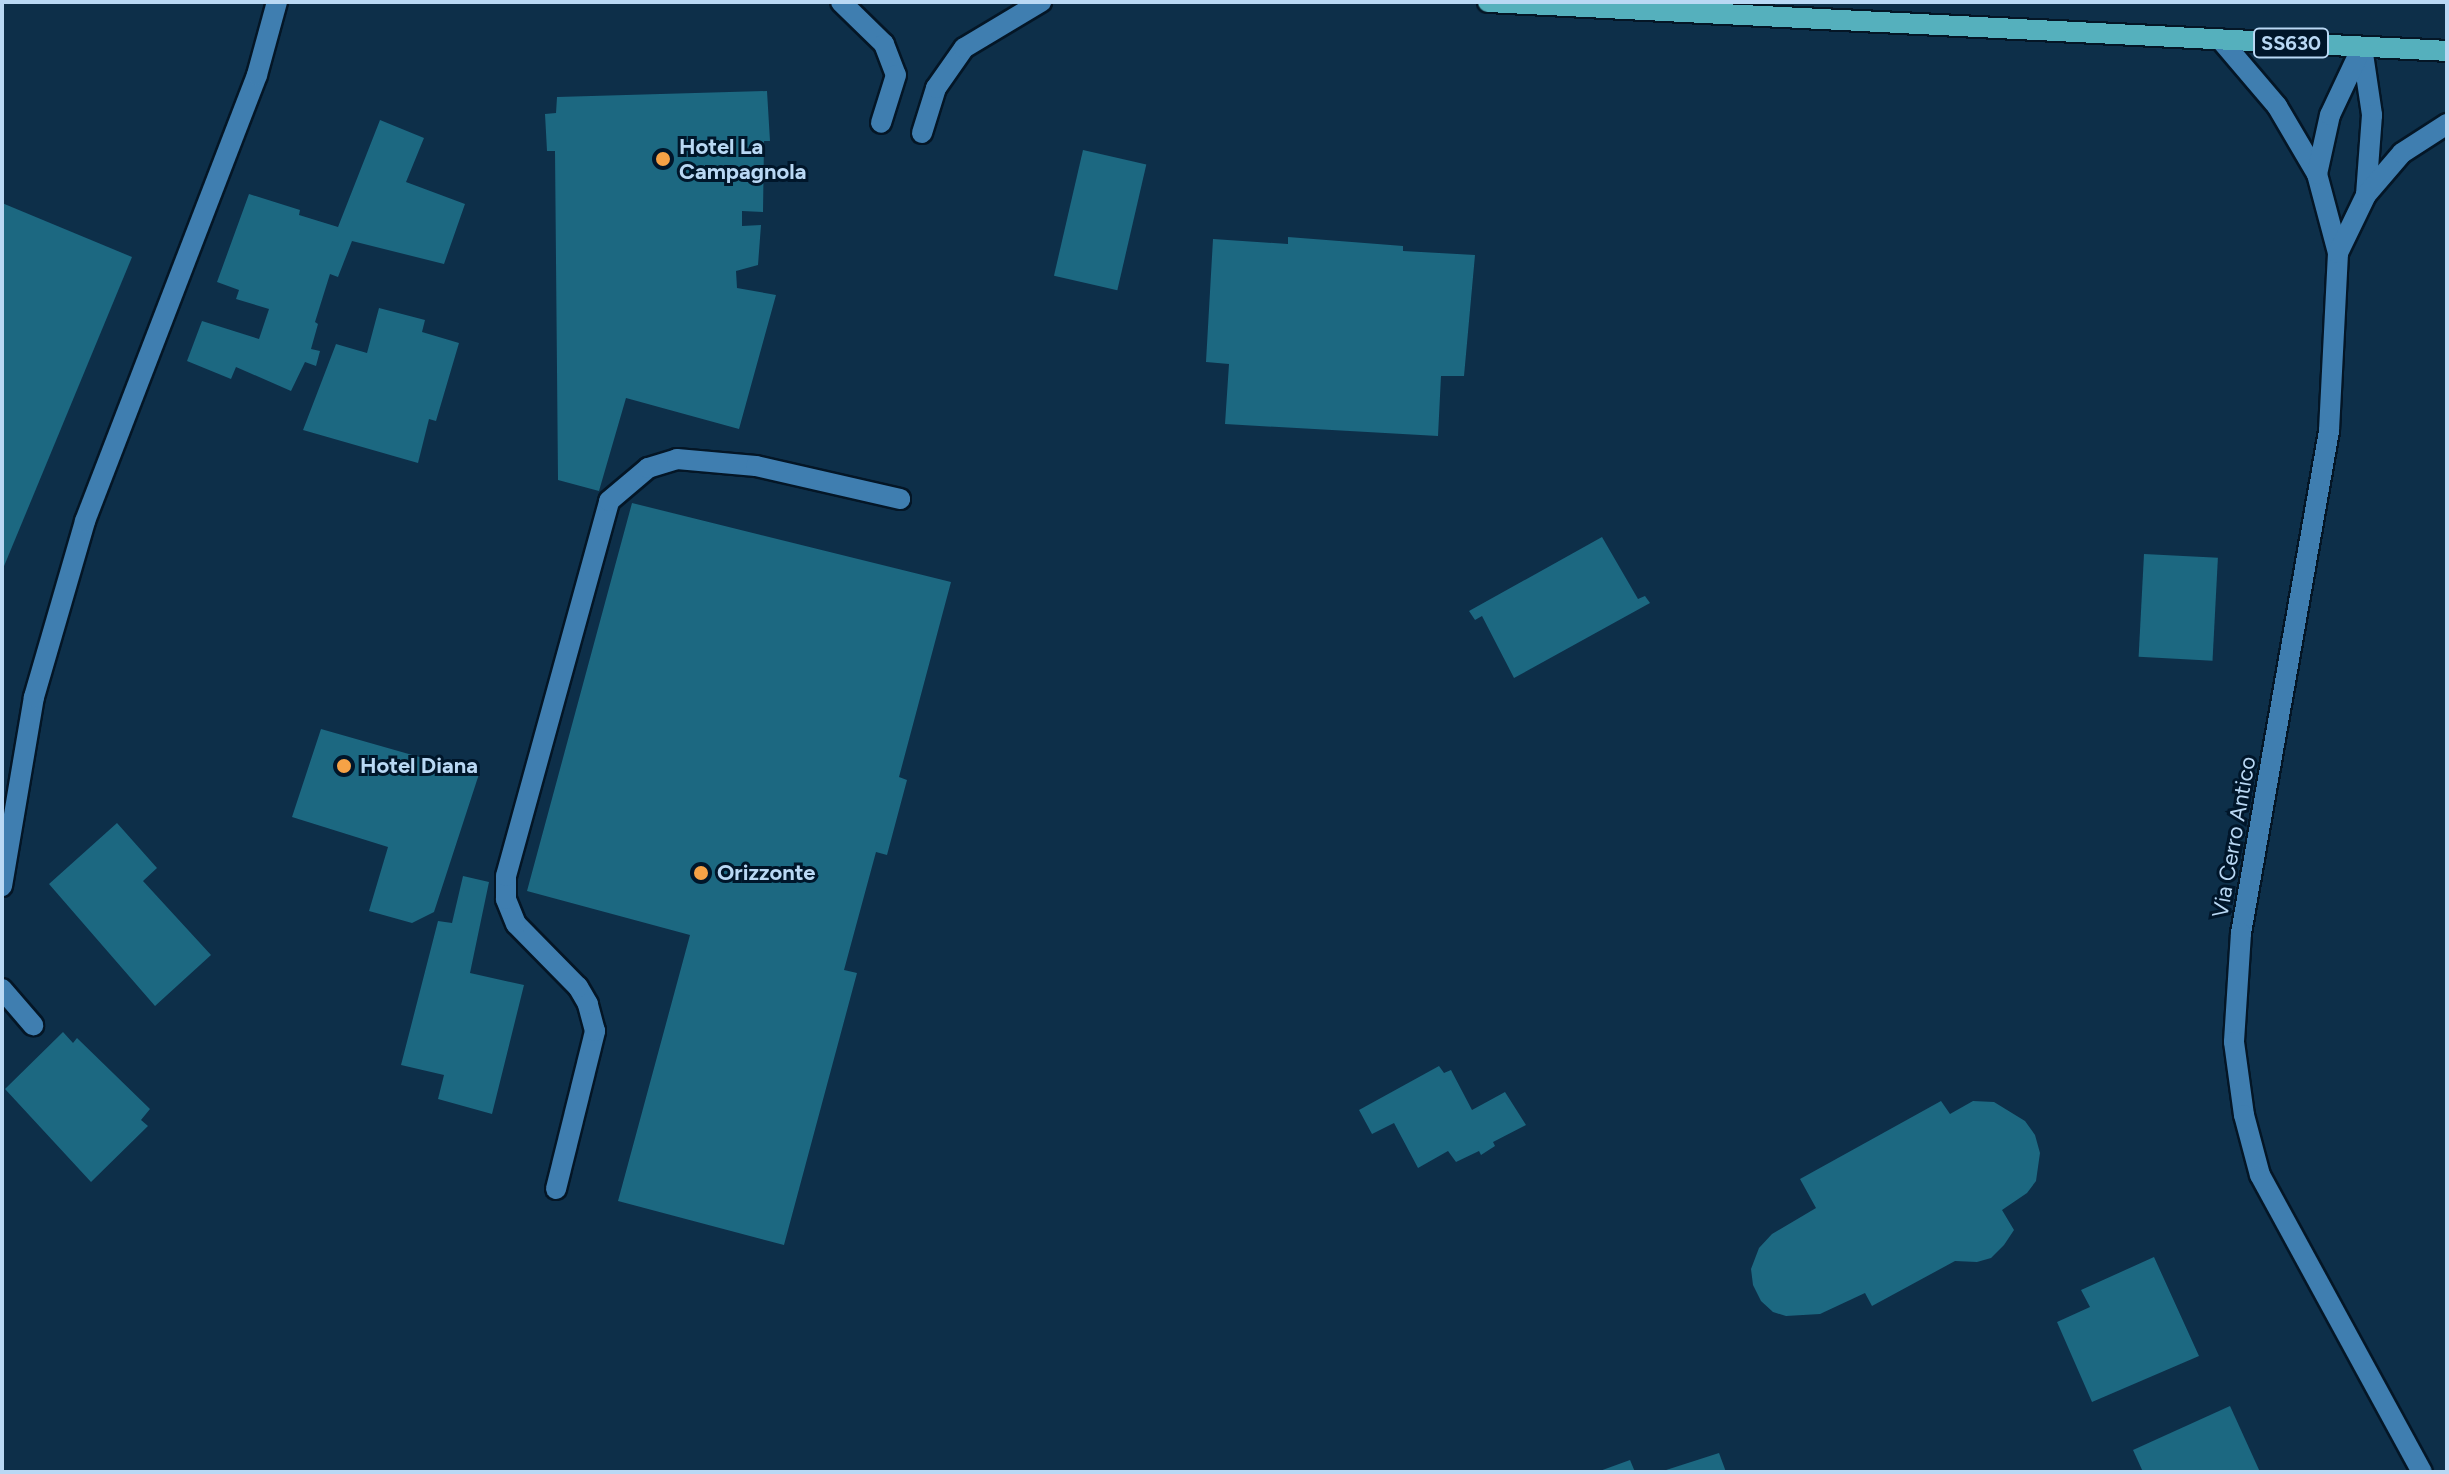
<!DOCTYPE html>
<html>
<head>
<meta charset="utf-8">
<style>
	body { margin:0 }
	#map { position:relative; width:2449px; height:1474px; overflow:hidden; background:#0d2f49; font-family:Figtree,sans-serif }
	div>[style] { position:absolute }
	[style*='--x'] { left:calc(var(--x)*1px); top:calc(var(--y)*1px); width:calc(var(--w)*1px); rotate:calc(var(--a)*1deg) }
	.building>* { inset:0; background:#1c6881; transform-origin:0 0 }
	.roads { filter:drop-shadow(2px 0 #041626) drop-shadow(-2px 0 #041626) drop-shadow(0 2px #041626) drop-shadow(0 -2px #041626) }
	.minor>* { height:20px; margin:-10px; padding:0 10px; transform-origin:10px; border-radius:10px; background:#3f7eb0 }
	.major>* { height:20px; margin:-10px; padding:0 10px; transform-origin:10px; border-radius:10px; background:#55b0bd }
	.dots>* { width:22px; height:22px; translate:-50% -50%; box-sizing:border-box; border:4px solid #00162a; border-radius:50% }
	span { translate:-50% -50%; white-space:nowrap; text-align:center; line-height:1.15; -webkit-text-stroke:6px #00162a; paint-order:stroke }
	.shield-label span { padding:2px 6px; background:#00162a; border:2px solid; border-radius:6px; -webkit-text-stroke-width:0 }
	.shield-label { font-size:20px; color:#b9d8f4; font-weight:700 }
	.poi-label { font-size:22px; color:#b9d8f4; font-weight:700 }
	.left { translate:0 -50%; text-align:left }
	.street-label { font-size:22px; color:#b9d8f4 }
	.frame { position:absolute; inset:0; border:4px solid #b9d8f4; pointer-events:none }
</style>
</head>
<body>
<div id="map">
	<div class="building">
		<i style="clip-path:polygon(767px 91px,770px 141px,764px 141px,763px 212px,742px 211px,742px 226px,761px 225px,758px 265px,736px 271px,737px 288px,776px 295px,739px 429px,626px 398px,599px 491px,558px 480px,555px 151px,547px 151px,545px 114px,556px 113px,557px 97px)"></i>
		<i style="clip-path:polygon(380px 120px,424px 138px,406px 182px,465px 204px,444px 264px,352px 241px,338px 277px,330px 274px,315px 322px,318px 324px,311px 349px,320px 351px,316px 366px,305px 362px,291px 391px,236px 367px,231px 379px,187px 361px,202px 321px,259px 339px,269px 309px,236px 299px,239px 290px,217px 282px,249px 194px,300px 210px,299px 215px,338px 227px)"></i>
		<i style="left:1083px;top:150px;width:65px;height:129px;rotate:13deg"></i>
		<i style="clip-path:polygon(2px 203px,132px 257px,2px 571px)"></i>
		<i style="clip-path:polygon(1288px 237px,1403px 246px,1403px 251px,1475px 255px,1464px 376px,1441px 376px,1438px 436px,1225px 424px,1229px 364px,1206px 362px,1213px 239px,1288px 244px)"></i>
		<i style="clip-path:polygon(379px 308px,425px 320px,422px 332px,459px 343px,436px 421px,429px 419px,418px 463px,303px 430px,336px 344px,367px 353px)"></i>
		<i style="clip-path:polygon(632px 503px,951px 582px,899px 777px,907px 780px,887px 855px,876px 852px,844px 970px,857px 973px,784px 1245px,618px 1201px,690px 935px,527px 891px)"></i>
		<i style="clip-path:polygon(1602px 537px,1638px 599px,1645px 596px,1650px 603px,1514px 678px,1482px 616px,1475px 620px,1469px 611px)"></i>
		<i style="left:2144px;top:554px;width:74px;height:103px;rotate:3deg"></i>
		<i style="clip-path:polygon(321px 729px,479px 774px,434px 912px,412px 923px,369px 911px,388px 847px,292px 817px)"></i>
		<i style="clip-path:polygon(117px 823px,157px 868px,143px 881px,211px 955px,155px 1006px,49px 884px)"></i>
		<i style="clip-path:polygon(463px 876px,489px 882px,470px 973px,524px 985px,492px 1114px,438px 1099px,444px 1075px,401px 1065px,438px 921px,452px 923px)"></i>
		<i style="clip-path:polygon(63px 1032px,73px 1043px,77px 1038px,150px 1109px,141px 1120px,148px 1126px,91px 1182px,5px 1089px)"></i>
		<i style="clip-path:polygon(1439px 1066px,1444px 1073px,1451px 1070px,1472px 1110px,1505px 1092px,1526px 1125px,1493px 1142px,1495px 1146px,1481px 1155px,1479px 1151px,1456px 1162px,1448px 1151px,1418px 1168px,1394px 1123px,1372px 1134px,1359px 1110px)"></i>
		<i style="clip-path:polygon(1941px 1101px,1950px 1114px,1973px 1101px,1994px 1102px,2025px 1121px,2035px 1135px,2040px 1153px,2036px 1181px,2027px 1193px,2002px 1210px,2014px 1230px,2004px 1245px,1991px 1258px,1977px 1262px,1955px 1261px,1872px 1306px,1865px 1293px,1820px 1314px,1786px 1316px,1773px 1312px,1761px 1301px,1753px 1285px,1751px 1269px,1759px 1248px,1772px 1234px,1816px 1208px,1800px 1179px)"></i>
		<i style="clip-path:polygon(2154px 1257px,2199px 1356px,2092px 1402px,2057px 1322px,2090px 1307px,2081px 1290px)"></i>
		<i style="clip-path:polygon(2230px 1406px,2260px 1472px,2143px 1472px,2133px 1450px)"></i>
		<i style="clip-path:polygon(1719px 1453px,1726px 1472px,1664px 1472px,1663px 1471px)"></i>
		<i style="clip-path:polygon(1630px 1460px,1635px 1472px,1597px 1472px)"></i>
	</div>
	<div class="roads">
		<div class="minor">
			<i style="--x:841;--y:2;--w:60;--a:44.3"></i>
			<i style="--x:884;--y:44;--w:33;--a:69"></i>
			<i style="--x:896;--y:75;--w:50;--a:107.4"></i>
			<i style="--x:2220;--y:39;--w:88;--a:49.6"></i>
			<i style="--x:2277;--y:106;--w:79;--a:59.5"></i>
			<i style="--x:2317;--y:174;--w:82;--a:75.1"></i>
			<i style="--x:2338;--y:253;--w:178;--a:92.9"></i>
			<i style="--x:2329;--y:431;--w:510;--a:99.94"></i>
			<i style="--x:2241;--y:933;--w:109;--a:93.7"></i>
			<i style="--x:2234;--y:1042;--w:74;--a:82.2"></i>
			<i style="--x:2244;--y:1115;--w:62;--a:75.1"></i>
			<i style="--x:2260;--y:1175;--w:338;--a:61.4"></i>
			<i style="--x:2362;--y:47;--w:69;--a:81.6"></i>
			<i style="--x:2372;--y:115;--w:80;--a:94.3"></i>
			<i style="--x:922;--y:133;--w:47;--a:-72.7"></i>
			<i style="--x:936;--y:88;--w:49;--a:-55"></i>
			<i style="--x:964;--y:48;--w:90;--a:-30.9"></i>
			<i style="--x:2317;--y:174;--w:60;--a:-77.6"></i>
			<i style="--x:2330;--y:115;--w:75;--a:-64.8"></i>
			<i style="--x:2338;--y:253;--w:64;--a:-64.2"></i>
			<i style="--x:2366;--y:195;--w:55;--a:-49.4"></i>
			<i style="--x:2402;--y:153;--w:54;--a:-32.8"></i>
			<i style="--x:2;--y:886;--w:192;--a:-80.4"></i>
			<i style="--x:34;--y:697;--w:183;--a:-73.8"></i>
			<i style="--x:85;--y:521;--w:478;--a:-68.9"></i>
			<i style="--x:257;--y:75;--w:76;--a:-74.7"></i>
			<i style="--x:2;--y:989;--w:48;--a:49.3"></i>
			<i style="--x:556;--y:1189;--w:163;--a:-76.1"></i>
			<i style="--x:595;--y:1031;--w:28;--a:-105"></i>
			<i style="--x:588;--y:1004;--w:20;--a:-120"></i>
			<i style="--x:578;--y:987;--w:88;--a:-134.5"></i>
			<i style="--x:516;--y:924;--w:27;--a:-112"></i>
			<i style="--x:506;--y:899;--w:23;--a:-90"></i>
			<i style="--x:506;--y:876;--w:389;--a:-74.6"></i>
			<i style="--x:609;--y:501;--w:51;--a:-40.2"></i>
			<i style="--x:648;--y:468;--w:30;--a:-17"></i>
			<i style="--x:677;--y:459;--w:79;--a:5.1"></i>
			<i style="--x:756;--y:466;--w:148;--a:12.9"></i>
		</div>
		<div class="major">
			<i style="--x:1488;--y:2;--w:960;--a:2.92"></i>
		</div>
	</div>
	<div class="dots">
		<i style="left:663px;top:159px;background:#f6a246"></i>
		<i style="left:344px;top:766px;background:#f6a246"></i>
		<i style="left:701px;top:873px;background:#f6a246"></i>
	</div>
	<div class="shield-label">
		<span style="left:2291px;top:43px">SS630</span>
	</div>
	<div class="poi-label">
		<span class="left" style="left:679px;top:159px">Hotel La<br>Campagnola</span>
		<span class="left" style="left:360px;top:766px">Hotel Diana</span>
		<span class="left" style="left:717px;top:873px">Orizzonte</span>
	</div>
	<div class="street-label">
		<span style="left:2234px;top:837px;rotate:-80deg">Via Cerro Antico</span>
	</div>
	<div class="frame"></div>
</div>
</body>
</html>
